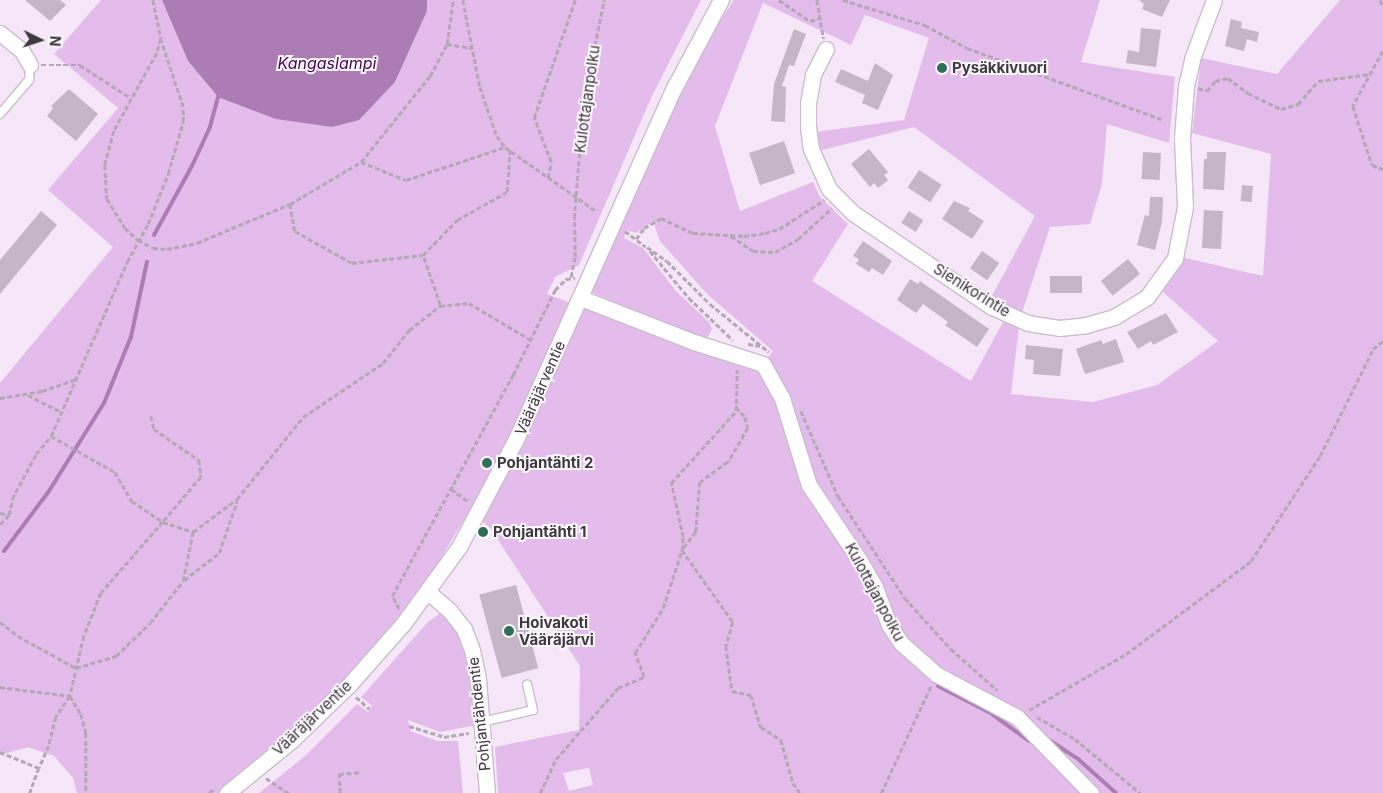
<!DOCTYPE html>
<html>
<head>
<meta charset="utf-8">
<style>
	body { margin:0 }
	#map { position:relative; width:1383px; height:793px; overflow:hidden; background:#f5e7f7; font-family:Inter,sans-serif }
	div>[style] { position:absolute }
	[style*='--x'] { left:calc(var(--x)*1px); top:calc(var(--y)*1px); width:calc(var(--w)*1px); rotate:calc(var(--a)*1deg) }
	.green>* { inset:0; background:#e4bceb }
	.water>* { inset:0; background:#ac7cb5 }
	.stream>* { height:4px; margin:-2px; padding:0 2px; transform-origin:2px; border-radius:2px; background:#ac7cb5 }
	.building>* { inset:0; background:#c4b6c6; transform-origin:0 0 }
	.path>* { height:2.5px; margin-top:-1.25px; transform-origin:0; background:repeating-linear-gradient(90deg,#b4a8b5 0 5px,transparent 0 7.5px) }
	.roads { filter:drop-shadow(1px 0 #cabccc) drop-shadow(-1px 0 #cabccc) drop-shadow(0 1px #cabccc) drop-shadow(0 -1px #cabccc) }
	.service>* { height:8px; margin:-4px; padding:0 4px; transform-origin:4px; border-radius:4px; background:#fff }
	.minor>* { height:15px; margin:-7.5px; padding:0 7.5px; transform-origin:7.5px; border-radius:7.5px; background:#fff }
	.dots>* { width:14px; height:14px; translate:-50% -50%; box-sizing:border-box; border:2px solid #fdf7fe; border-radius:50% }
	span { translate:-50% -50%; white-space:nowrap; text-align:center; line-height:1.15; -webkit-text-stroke:4px #fdf7fe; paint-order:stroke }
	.poi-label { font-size:15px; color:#3e383f; font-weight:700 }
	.left { translate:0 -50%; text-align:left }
	.street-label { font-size:15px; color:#3e383f }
	.water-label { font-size:16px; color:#460550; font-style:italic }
	.north { position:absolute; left:15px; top:15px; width:50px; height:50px; -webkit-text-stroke:4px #fdf7fe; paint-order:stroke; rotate:94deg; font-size:14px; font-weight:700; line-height:20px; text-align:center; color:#3e383f }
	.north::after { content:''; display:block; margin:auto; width:18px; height:22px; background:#3e383f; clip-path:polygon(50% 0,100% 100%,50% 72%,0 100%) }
</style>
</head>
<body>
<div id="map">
	<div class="green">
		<i style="clip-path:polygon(evenodd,101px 0,162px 0,188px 61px,218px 97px,227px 100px,395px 82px,427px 11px,427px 0,701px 0,651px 98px,579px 265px,555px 277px,547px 294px,694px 350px,767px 359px,773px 351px,707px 294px,660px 241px,653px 221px,636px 233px,626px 230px,624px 238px,643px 248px,676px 291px,709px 322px,712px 329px,707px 339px,704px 341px,591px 292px,678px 97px,703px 47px,734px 0,1100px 0,1081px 62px,1175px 77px,1169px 143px,1107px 124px,1102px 184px,1090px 224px,1050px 227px,1022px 313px,992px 296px,1035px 216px,914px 127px,818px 151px,815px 132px,904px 120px,929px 38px,865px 15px,851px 45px,763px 3px,715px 126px,740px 211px,813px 182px,820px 197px,848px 224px,812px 281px,971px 381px,1003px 322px,1019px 327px,1011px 394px,1093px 402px,1157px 385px,1218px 341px,1163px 292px,1181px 257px,1263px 276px,1271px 154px,1192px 133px,1201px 58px,1277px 74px,1340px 0,1383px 0,1383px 793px,498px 793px,495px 747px,579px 730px,580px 666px,491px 529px,470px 510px,427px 581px,370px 653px,320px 706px,222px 793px,77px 793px,73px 778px,54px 756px,28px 747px,0 755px,0 383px,113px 247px,48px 190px,118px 108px,54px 54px,101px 0,589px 768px,593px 785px,569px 791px,563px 773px,589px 768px)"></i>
		<i style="clip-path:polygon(442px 612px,457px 633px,466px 653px,477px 725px,440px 732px,408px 720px,411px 731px,437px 741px,458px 741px,463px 793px,259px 793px,305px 756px,357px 704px,368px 712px,372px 706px,361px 697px,428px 622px)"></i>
	</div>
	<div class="water">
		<i style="clip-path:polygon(162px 0,427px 0,427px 11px,395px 82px,359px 120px,332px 127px,276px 119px,218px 97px,188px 61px)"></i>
	</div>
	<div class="stream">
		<i style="--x:154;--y:235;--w:79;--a:-61.2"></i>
		<i style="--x:192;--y:166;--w:43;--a:-65.2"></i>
		<i style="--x:210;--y:127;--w:31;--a:-75"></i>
		<i style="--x:4;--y:551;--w:75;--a:-53.1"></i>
		<i style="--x:49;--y:491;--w:104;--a:-58"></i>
		<i style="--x:104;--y:403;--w:71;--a:-67.8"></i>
		<i style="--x:131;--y:337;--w:77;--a:-78"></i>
		<i style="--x:938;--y:686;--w:57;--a:27"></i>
		<i style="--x:989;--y:712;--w:49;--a:35.9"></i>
		<i style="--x:1049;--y:740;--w:35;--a:33"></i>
		<i style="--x:1078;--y:759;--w:51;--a:41.8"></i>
	</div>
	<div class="building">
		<i style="clip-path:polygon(25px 0,60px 0,66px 5px,50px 21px)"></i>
		<i style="clip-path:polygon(1139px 0,1170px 0,1162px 17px,1142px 9px,1144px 4px)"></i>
		<i style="clip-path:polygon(1231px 19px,1242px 22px,1241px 28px,1259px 32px,1257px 42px,1247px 39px,1244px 51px,1225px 46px)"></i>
		<i style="clip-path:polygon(1141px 28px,1161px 30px,1156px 67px,1126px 63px,1128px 50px,1139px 52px)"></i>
		<i style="clip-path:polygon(794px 29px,806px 34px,794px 66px,789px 65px,782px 86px,786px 87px,785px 122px,771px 121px,774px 84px)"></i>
		<i style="clip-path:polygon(875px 63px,893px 75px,878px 110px,862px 103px,865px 95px,835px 82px,841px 69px,868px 81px)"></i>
		<i style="clip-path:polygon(69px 89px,98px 114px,76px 141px,47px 116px,53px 108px,51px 106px)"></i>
		<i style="left:784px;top:141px;width:34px;height:37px;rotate:71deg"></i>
		<i style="clip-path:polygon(869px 149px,888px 172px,884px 175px,888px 180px,878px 188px,874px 183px,870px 187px,851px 164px)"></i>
		<i style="left:1143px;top:152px;width:18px;height:27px;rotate:3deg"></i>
		<i style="clip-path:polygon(1207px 152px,1226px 152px,1224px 190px,1203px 189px,1204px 159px,1207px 159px)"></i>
		<i style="left:919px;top:170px;width:27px;height:21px;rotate:33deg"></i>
		<i style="left:1242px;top:185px;width:11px;height:16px;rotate:5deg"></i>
		<i style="clip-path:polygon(1150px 197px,1163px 197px,1162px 222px,1155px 250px,1137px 245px,1145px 215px,1149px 216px)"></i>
		<i style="clip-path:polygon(954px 201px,970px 208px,968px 211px,984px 221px,972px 239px,942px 219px)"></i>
		<i style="left:1204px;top:210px;width:19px;height:38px;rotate:3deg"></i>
		<i style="clip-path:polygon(41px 211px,57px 225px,0 294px,0 260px)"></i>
		<i style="left:909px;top:211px;width:17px;height:14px;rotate:33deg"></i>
		<i style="clip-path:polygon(863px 241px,892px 261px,883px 275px,872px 268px,869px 272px,856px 264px,859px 259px,853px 256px)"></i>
		<i style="left:982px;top:251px;width:21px;height:21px;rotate:35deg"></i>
		<i style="left:1128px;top:259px;width:19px;height:35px;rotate:51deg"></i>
		<i style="left:1050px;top:276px;width:32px;height:17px"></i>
		<i style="clip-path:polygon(910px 279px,918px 284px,920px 281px,989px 329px,977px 347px,945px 325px,948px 322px,923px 304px,916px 313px,897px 300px)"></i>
		<i style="clip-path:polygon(1166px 313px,1178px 332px,1153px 345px,1151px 341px,1138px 349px,1127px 332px)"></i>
		<i style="clip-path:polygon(1116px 339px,1124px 362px,1085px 374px,1076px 349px,1101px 340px,1103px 344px)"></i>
		<i style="clip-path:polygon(1026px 345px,1063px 349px,1060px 376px,1033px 374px,1034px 360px,1025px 359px)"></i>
		<i style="left:516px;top:585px;width:86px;height:38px;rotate:75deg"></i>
	</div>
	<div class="path">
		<i style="--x:153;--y:0;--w:40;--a:78"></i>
		<i style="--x:161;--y:39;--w:15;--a:106"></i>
		<i style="--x:157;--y:53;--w:89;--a:118.9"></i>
		<i style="--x:114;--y:131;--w:35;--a:105"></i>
		<i style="--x:105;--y:165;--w:34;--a:87"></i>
		<i style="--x:107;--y:199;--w:34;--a:58"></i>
		<i style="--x:125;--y:228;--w:18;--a:43"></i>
		<i style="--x:138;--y:240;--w:17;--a:28"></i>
		<i style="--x:153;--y:248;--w:14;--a:4"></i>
		<i style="--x:167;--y:249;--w:31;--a:-11"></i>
		<i style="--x:197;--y:243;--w:101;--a:-22.8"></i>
		<i style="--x:290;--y:204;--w:82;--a:-30.6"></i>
		<i style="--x:361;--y:162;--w:110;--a:-51.3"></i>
		<i style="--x:430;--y:76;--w:36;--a:-62"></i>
		<i style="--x:447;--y:44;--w:44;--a:-82.2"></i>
		<i style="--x:463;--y:0;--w:89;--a:78.9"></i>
		<i style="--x:480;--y:87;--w:52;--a:70.9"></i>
		<i style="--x:497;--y:136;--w:14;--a:54"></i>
		<i style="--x:505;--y:147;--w:111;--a:35.1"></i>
		<i style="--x:779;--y:0;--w:37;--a:34"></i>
		<i style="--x:810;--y:21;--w:10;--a:-17"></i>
		<i style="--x:817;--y:0;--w:39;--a:80"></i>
		<i style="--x:843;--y:0;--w:86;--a:17"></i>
		<i style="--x:925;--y:25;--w:48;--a:28.7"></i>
		<i style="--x:967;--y:48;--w:207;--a:20.1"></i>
		<i style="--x:1380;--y:0;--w:7;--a:63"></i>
		<i style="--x:447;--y:44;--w:25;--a:9"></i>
		<i style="--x:1383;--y:51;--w:63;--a:118.6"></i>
		<i style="--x:1353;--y:106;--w:62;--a:72.1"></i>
		<i style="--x:1372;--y:165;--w:12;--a:20"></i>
		<i style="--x:41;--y:65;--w:39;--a:0"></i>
		<i style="--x:80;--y:65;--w:61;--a:32.9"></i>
		<i style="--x:1198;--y:88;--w:9;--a:18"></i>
		<i style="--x:1207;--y:91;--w:13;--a:-51"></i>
		<i style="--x:1215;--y:81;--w:13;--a:-13"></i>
		<i style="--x:1228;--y:78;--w:25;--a:37"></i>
		<i style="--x:1248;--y:93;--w:37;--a:26"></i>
		<i style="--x:1281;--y:109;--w:18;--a:-16"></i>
		<i style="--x:1298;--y:104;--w:30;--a:-49"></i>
		<i style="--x:1318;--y:81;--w:53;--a:-7.5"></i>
		<i style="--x:361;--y:162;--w:48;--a:21.8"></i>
		<i style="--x:406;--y:180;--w:104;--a:-18.4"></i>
		<i style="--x:548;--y:178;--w:16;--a:-79"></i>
		<i style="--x:551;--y:162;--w:47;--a:-111.1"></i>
		<i style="--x:534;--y:118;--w:125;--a:-70.8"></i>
		<i style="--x:290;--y:204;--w:27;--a:80"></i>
		<i style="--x:295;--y:231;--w:65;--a:29.3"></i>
		<i style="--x:352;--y:263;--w:71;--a:-6.4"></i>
		<i style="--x:625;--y:231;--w:26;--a:37"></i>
		<i style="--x:731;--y:236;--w:27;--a:34"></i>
		<i style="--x:753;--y:251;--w:22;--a:3"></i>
		<i style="--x:775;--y:252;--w:26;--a:-29"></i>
		<i style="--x:798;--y:239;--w:46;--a:-42.4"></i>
		<i style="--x:636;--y:239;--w:14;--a:-54"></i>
		<i style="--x:644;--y:228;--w:20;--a:-30"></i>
		<i style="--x:661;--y:218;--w:35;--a:25"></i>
		<i style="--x:693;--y:233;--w:51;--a:3.4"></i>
		<i style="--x:744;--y:236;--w:21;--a:-8"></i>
		<i style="--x:765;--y:233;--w:15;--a:-16"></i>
		<i style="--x:779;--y:229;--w:54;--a:-32.8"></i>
		<i style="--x:647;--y:247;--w:24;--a:35"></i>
		<i style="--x:667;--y:261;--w:61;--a:45"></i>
		<i style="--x:710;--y:304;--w:76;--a:39.1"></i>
		<i style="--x:650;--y:251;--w:61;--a:50.3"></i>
		<i style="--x:689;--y:298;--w:61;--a:43.7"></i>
		<i style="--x:571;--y:277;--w:20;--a:-79"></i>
		<i style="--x:575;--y:257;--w:39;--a:-91"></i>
		<i style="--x:574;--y:218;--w:121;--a:-85.3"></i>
		<i style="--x:584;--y:97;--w:99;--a:-78.3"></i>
		<i style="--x:440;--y:305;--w:53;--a:-108.8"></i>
		<i style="--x:423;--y:255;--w:49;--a:-45.8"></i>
		<i style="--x:457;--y:220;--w:57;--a:-29.2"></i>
		<i style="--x:507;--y:192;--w:42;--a:-85.9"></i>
		<i style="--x:748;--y:344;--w:14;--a:8"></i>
		<i style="--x:28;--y:395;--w:35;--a:27"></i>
		<i style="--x:0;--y:398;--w:43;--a:-9.5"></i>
		<i style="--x:42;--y:391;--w:36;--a:-19"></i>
		<i style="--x:736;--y:407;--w:13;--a:48"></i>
		<i style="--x:745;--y:417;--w:11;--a:75"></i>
		<i style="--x:748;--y:428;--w:39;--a:120"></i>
		<i style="--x:728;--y:462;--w:34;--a:144"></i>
		<i style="--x:700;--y:482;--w:50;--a:94.6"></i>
		<i style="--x:696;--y:532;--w:23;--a:128"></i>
		<i style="--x:682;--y:550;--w:88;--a:54.7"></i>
		<i style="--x:733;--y:622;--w:25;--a:106"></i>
		<i style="--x:726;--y:646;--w:45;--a:82.4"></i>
		<i style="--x:732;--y:691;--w:19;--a:12"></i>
		<i style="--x:751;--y:695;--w:34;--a:73"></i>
		<i style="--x:761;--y:727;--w:24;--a:33"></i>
		<i style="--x:781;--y:740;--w:45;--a:74.4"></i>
		<i style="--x:793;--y:783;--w:12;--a:55"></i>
		<i style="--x:801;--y:411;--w:93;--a:66.5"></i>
		<i style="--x:838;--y:496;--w:122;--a:56.7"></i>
		<i style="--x:905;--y:598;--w:69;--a:48"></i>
		<i style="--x:951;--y:649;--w:62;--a:41.7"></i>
		<i style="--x:151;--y:416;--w:13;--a:77"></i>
		<i style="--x:154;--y:429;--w:55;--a:34.6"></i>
		<i style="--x:199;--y:460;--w:17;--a:83"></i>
		<i style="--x:201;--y:477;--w:59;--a:130.2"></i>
		<i style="--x:163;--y:522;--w:32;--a:18"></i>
		<i style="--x:51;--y:436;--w:73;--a:29.4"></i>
		<i style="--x:115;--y:472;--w:34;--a:60"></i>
		<i style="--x:132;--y:501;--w:37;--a:34"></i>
		<i style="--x:163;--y:522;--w:94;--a:131.1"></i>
		<i style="--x:101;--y:593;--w:46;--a:111.6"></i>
		<i style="--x:84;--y:636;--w:62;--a:103.1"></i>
		<i style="--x:70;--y:696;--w:21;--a:59"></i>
		<i style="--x:81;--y:714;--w:20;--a:75"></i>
		<i style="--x:86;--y:733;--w:60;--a:90"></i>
		<i style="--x:451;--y:489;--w:21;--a:35"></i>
		<i style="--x:0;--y:513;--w:9;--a:13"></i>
		<i style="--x:0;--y:524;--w:13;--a:-45"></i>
		<i style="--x:9;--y:515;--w:16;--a:-79"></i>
		<i style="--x:12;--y:499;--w:51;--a:-61.9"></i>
		<i style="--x:36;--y:454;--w:23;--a:-50"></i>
		<i style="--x:51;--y:436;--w:190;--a:-66.4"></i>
		<i style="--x:127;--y:262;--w:43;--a:-61.1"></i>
		<i style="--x:148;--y:224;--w:54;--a:-68.2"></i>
		<i style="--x:168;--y:174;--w:54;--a:-73.9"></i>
		<i style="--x:183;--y:122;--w:15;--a:-90"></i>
		<i style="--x:183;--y:107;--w:70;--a:-108.4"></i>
		<i style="--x:184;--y:580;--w:44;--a:-37.6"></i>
		<i style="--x:219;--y:553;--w:55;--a:-70.9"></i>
		<i style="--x:399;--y:609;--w:15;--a:-118"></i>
		<i style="--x:392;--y:596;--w:252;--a:-61.3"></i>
		<i style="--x:513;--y:375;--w:95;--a:-63.7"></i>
		<i style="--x:555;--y:290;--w:16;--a:-45"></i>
		<i style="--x:566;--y:279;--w:9;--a:-6"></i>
		<i style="--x:0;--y:622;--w:23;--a:38"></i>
		<i style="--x:18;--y:636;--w:66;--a:28.9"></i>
		<i style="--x:76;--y:668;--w:42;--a:-16.7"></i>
		<i style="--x:116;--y:656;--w:47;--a:-44.1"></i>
		<i style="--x:150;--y:623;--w:53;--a:-51.8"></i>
		<i style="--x:183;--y:581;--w:50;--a:-78.5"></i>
		<i style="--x:193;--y:532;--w:55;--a:-36.9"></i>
		<i style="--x:237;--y:499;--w:105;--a:-51.2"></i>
		<i style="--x:303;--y:417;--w:97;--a:-34"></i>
		<i style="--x:383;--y:363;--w:42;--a:-51.8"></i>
		<i style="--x:409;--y:330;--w:39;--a:-38"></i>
		<i style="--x:440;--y:306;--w:29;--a:-6"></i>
		<i style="--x:469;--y:303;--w:72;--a:30.8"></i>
		<i style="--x:0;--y:687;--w:71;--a:7.3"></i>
		<i style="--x:70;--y:696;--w:25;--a:124"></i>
		<i style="--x:56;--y:717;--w:30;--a:104"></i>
		<i style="--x:49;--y:746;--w:24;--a:114"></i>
		<i style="--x:356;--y:697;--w:18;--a:41"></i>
		<i style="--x:1029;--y:710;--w:112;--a:-30"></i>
		<i style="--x:1126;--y:654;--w:156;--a:-36.6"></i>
		<i style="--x:1251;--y:561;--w:126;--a:-56.7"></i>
		<i style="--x:1320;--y:456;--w:119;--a:-63.6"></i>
		<i style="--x:1373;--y:349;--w:13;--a:-39"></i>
		<i style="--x:1037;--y:717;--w:44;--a:30.1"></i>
		<i style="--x:1075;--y:739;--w:85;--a:39.7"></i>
		<i style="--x:409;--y:726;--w:37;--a:17"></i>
		<i style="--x:444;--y:737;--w:25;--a:-9"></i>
		<i style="--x:0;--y:752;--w:42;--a:22.3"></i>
		<i style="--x:39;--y:768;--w:27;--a:110"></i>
		<i style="--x:266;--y:778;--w:27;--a:34"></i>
		<i style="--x:209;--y:793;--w:8;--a:-40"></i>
		<i style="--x:340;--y:793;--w:19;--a:-93"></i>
		<i style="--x:339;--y:774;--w:21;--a:-5"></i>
		<i style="--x:540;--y:793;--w:38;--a:-65"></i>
		<i style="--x:556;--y:759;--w:94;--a:-48.9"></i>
		<i style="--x:618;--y:688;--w:28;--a:-23"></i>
		<i style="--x:644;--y:677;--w:26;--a:-111"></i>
		<i style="--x:635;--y:653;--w:53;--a:-58.1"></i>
		<i style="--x:663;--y:608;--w:61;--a:-71.9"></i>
		<i style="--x:682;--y:550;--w:13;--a:-86"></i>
		<i style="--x:683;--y:537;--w:55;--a:-102.5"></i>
		<i style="--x:671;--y:483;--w:97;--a:-47.9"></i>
		<i style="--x:736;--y:411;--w:41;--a:-88.6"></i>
		<i style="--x:881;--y:793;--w:118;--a:-65"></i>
	</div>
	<div class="roads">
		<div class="service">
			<i style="--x:0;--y:114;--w:45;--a:-49.5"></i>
			<i style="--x:29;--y:80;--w:15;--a:-86"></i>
			<i style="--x:482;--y:722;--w:52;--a:-13.2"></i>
			<i style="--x:533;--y:710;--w:26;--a:-103"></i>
		</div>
		<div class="minor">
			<i style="--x:0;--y:33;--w:28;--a:39"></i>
			<i style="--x:22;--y:51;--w:16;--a:60"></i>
			<i style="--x:826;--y:49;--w:29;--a:117"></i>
			<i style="--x:813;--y:75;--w:28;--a:100"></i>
			<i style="--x:808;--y:103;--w:23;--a:90"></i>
			<i style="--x:808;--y:126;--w:23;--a:83"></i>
			<i style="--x:811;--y:149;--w:44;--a:65.8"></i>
			<i style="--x:829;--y:189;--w:34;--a:45"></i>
			<i style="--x:853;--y:213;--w:168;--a:34.1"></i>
			<i style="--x:992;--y:307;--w:39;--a:24"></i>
			<i style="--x:1028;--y:323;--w:31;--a:9"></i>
			<i style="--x:1059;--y:328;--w:27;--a:-6"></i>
			<i style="--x:1086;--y:325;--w:29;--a:-16"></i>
			<i style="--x:1114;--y:317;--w:39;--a:-31"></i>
			<i style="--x:1147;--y:297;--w:48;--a:-54.3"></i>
			<i style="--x:1175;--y:258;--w:52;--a:-78.9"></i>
			<i style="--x:1185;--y:207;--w:69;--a:-92.5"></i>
			<i style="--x:1182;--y:138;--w:52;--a:-85.6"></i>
			<i style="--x:1186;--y:86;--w:28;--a:-77"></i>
			<i style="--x:1192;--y:59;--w:63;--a:-69.6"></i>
			<i style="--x:581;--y:298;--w:121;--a:21.3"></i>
			<i style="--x:694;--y:342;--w:72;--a:17.7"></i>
			<i style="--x:763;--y:364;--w:39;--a:61"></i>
			<i style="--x:782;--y:398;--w:91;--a:72.8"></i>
			<i style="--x:809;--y:485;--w:92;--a:56.1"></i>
			<i style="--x:860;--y:561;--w:30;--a:60"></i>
			<i style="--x:875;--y:587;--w:40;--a:69.8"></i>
			<i style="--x:889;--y:625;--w:22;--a:56"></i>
			<i style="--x:901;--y:643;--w:47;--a:41.5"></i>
			<i style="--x:936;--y:674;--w:92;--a:28"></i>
			<i style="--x:1017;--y:717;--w:106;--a:45.8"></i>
			<i style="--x:427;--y:591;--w:30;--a:41"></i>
			<i style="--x:450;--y:611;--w:23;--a:52"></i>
			<i style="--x:464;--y:629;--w:22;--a:69"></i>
			<i style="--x:472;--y:650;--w:30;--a:78"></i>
			<i style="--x:478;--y:679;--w:114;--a:85.5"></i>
			<i style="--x:227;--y:793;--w:84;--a:-39.2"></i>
			<i style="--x:292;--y:740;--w:79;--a:-44"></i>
			<i style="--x:349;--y:685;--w:81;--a:-48.5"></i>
			<i style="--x:403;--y:624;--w:95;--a:-54"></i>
			<i style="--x:459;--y:547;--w:122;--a:-62.2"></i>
			<i style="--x:516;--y:439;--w:387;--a:-65.8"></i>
			<i style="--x:675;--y:86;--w:98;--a:-61.9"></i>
		</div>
	</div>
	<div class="dots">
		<i style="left:942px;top:68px;background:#2f6e5b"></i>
		<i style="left:487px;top:463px;background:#2f6e5b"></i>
		<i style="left:483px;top:532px;background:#2f6e5b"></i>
		<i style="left:509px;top:631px;background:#2f6e5b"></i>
	</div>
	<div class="poi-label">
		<span class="left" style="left:952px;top:68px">Pysäkkivuori</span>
		<span class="left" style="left:497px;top:463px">Pohjantähti 2</span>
		<span class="left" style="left:493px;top:532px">Pohjantähti 1</span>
		<span class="left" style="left:519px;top:631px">Hoivakoti<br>Vääräjärvi</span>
	</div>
	<div class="street-label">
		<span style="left:587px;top:99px;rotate:-82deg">Kulottajanpolku</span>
		<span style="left:972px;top:290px;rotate:32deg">Sienikorintie</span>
		<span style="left:540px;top:388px;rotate:-66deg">Vääräjärventie</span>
		<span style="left:875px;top:592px;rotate:62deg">Kulottajanpolku</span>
		<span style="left:479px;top:714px;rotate:-96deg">Pohjantähdentie</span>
		<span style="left:312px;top:718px;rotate:-43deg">Vääräjärventie</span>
	</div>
	<div class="water-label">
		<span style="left:327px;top:63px">Kangaslampi</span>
	</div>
	<div class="north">N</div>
</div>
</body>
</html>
